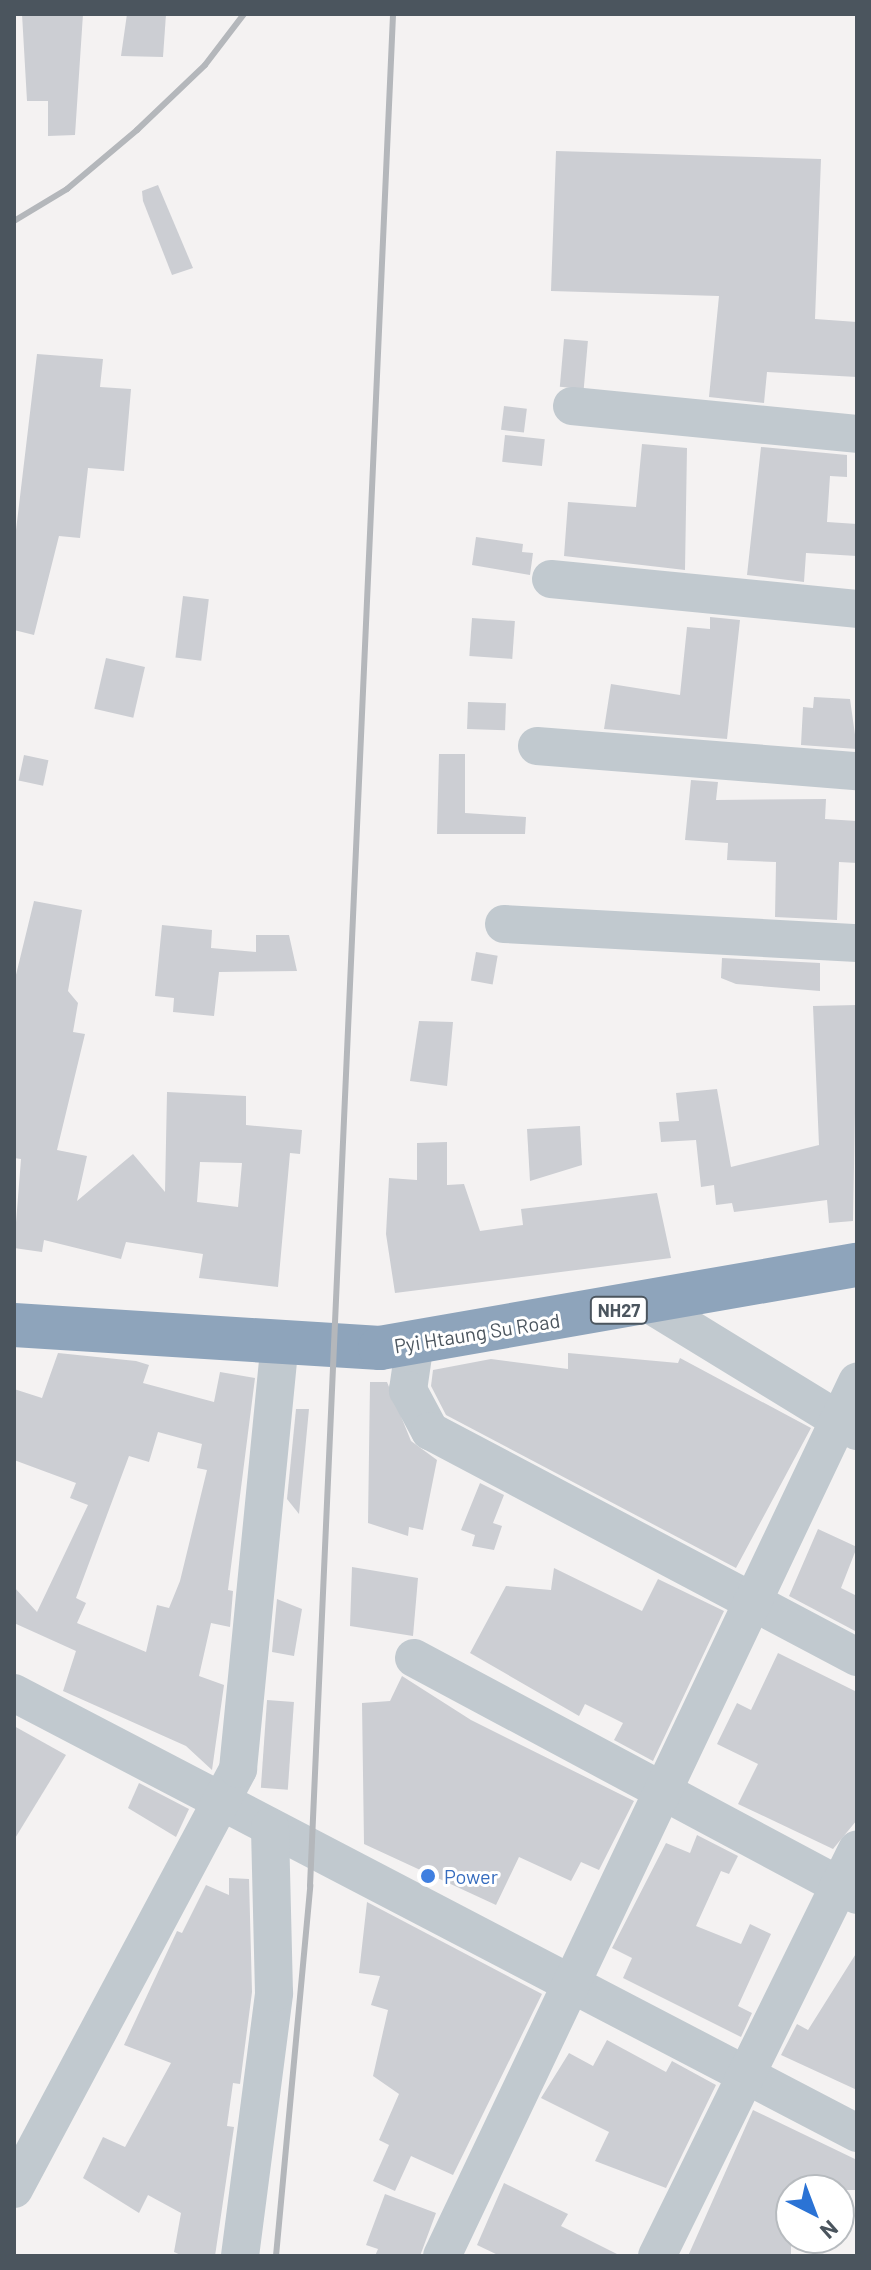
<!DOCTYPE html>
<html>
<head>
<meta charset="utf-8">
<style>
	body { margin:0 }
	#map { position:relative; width:871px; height:2270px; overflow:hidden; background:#f4f2f2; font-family:Barlow,sans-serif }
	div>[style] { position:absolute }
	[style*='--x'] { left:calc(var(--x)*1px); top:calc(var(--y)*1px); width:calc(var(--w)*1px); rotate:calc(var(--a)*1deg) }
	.building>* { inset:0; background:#ccced3; transform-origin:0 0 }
	.minor>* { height:38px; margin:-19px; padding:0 19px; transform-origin:19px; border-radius:19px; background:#c1c9cf }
	.highway>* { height:44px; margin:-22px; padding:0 22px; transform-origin:22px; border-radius:22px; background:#8ea4bb }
	.rail>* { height:6px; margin:-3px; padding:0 3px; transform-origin:3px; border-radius:3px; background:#b4b7bb }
	.dots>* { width:22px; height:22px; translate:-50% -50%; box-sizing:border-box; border:4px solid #fff; border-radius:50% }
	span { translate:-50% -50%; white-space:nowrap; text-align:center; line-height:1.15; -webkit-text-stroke:6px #fff; paint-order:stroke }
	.shield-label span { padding:2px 6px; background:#fff; border:2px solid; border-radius:6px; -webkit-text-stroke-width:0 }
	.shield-label { font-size:18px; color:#4b555e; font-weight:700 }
	.street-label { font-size:20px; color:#4b555e }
	.shop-label { font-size:20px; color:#366cbe }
	.left { translate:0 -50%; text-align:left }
	.frame { position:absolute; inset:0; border:16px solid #4b555e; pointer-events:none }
	.north { position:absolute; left:775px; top:2174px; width:80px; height:80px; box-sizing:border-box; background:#fff; border:2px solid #b7bbbf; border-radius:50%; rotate:138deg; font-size:22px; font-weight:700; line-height:32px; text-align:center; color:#4b555e }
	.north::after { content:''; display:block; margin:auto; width:28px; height:36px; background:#2b73d5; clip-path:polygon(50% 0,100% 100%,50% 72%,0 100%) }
</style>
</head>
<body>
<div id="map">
	<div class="building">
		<i style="clip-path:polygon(22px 14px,83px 14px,75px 135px,48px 136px,48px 101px,27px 101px)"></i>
		<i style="clip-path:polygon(127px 14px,166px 14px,163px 57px,121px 56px)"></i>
		<i style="clip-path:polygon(556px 151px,821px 159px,815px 319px,857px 322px,857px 377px,767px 372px,764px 403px,709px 397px,719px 296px,551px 291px)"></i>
		<i style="clip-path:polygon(158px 185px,193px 268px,172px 275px,143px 201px,142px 191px)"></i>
		<i style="left:564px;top:339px;width:24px;height:48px;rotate:5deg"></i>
		<i style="clip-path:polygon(37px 354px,103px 359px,100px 387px,131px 389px,124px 471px,88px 468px,80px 538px,59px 536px,34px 635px,14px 630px,14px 547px)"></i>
		<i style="left:504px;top:406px;width:23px;height:24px;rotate:7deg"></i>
		<i style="left:505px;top:435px;width:40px;height:27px;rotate:6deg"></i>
		<i style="clip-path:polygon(642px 444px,687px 448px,685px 570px,564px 556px,568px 502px,636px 507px)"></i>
		<i style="clip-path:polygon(761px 447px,847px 455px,847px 477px,830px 476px,827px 522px,857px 524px,857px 556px,806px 553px,804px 582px,747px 575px)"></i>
		<i style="clip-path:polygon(476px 537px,523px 544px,522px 552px,533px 553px,530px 575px,472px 565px)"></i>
		<i style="left:183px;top:596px;width:26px;height:62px;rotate:7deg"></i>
		<i style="clip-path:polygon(710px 617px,740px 620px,727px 739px,604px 729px,611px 684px,680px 695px,687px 627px,710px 629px)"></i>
		<i style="left:472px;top:618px;width:43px;height:38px;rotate:4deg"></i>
		<i style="left:106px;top:658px;width:40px;height:52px;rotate:13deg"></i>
		<i style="clip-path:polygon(814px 697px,850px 699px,857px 749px,801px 745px,803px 707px,813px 708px)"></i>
		<i style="left:468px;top:702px;width:38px;height:27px;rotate:2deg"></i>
		<i style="clip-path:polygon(439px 754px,465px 754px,465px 813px,526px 817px,525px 834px,437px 834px)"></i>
		<i style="left:24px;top:755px;width:25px;height:26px;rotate:12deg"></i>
		<i style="clip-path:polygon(691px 780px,718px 782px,716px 800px,826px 799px,825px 819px,857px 821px,857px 863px,839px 862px,837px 920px,775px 917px,776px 862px,727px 860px,728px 843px,685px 840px)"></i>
		<i style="clip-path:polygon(evenodd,34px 901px,82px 910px,68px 991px,78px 1003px,73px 1032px,85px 1034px,57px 1150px,87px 1156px,77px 1201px,133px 1154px,165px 1192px,167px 1092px,246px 1096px,246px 1125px,302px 1130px,300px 1154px,290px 1153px,278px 1287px,199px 1278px,203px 1254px,126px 1242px,121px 1259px,44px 1240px,42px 1252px,14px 1248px,21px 1159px,14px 1158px,14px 983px,34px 901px,200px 1162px,242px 1163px,238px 1207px,197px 1202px,200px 1162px)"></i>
		<i style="clip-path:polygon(162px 925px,212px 930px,211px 948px,256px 952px,256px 935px,289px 935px,297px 971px,219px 972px,214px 1016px,173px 1012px,174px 998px,155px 996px)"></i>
		<i style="left:476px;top:952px;width:22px;height:29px;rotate:10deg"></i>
		<i style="clip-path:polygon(722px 958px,820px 963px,820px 991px,736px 984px,721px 978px)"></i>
		<i style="clip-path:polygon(857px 1005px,853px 1221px,829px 1223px,827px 1200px,734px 1212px,732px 1203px,716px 1205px,714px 1185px,701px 1187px,696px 1140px,661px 1142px,659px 1122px,679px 1121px,676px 1093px,717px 1089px,731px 1167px,819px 1145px,813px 1006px)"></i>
		<i style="clip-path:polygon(419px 1021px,453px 1022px,447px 1086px,410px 1081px)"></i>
		<i style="clip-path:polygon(580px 1126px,582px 1165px,530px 1181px,527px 1129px)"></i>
		<i style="clip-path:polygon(447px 1142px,447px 1185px,464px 1184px,480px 1231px,523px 1225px,521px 1209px,657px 1193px,671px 1258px,395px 1293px,386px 1234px,389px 1178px,417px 1180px,417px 1143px)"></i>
		<i style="clip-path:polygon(evenodd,58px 1353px,136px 1361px,149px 1365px,143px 1383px,214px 1402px,220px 1372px,255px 1378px,228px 1590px,233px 1591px,230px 1627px,211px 1623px,199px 1676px,224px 1685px,212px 1770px,186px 1746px,63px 1691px,76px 1651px,14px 1623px,14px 1587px,37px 1612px,88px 1505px,70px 1498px,76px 1483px,14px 1460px,14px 1389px,42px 1398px,58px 1353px,158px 1432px,202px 1444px,197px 1468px,207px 1470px,180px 1581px,169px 1608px,157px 1605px,146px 1652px,77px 1623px,86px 1603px,76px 1598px,129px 1456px,149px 1462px,158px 1432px)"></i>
		<i style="clip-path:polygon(568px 1353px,678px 1363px,680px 1358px,811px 1428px,736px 1568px,446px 1415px,431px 1386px,433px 1370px,491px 1359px,568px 1369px)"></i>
		<i style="clip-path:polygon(370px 1382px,387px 1382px,411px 1441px,437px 1460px,423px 1530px,409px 1527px,408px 1536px,368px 1523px)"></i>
		<i style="clip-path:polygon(296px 1409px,309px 1409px,299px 1514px,287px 1499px)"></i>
		<i style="clip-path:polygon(480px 1483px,504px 1495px,493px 1523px,502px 1526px,494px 1550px,472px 1546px,475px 1535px,461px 1530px)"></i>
		<i style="clip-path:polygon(818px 1529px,857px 1547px,841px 1588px,857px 1596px,857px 1632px,789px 1596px)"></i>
		<i style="clip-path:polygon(352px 1567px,418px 1578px,413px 1636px,350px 1626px)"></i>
		<i style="clip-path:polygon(554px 1568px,642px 1611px,658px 1579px,724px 1611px,653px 1761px,614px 1740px,623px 1723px,585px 1704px,579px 1716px,470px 1653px,506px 1586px,551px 1590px)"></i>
		<i style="clip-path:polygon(277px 1599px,302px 1609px,294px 1656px,272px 1652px)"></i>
		<i style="clip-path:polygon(778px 1653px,857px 1692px,857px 1820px,833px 1849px,738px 1804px,758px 1764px,717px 1744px,737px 1703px,751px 1710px)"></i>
		<i style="clip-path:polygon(402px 1676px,471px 1720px,634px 1801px,599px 1870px,581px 1862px,571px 1881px,519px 1857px,496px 1905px,364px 1844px,362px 1703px,390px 1701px)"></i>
		<i style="left:267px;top:1700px;width:27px;height:88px;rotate:4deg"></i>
		<i style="clip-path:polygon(14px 1726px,66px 1755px,14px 1840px)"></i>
		<i style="clip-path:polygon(139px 1783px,189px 1809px,176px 1837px,128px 1808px)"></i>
		<i style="clip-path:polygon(697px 1835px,738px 1856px,729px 1874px,721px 1871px,696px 1926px,741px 1944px,750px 1924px,771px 1934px,738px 2006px,752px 2013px,741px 2037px,623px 1978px,632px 1958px,612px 1948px,666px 1843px,690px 1853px)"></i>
		<i style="clip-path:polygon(229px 1878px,249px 1879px,252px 1992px,240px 2084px,233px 2083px,227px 2126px,234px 2127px,215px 2256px,183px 2256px,174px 2252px,181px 2213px,148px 2195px,139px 2213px,83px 2178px,103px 2137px,125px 2147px,171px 2063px,124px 2045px,177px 1931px,182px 1933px,206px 1885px,229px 1895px)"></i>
		<i style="clip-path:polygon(367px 1902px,542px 1994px,453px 2175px,411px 2156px,395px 2191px,373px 2181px,389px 2145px,379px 2140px,399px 2094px,373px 2076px,388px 2010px,371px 2005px,380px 1976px,359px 1973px)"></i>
		<i style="clip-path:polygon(857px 1952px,857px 2090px,781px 2055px,797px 2024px,808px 2030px)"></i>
		<i style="clip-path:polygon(607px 2040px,666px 2072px,672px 2061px,716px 2085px,666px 2188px,595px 2161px,609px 2132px,541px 2098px,569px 2053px,593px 2066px)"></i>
		<i style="clip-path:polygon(753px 2110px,857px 2160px,857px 2190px,791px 2190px,791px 2256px,688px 2256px)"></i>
		<i style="clip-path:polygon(504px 2183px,568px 2214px,561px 2226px,621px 2256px,500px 2256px,477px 2245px)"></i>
		<i style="clip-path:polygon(385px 2194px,436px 2213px,420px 2256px,375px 2256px,378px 2249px,366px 2245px)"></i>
	</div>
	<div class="minor">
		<i style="--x:572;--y:406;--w:286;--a:5.6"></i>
		<i style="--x:551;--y:579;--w:307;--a:5.6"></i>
		<i style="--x:537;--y:746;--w:321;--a:4.5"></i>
		<i style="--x:504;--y:924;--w:354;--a:3.1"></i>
		<i style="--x:651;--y:1305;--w:241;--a:31.5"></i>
		<i style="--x:415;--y:1342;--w:49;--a:98.3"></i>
		<i style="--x:408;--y:1390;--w:47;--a:61.8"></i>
		<i style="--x:430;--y:1431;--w:483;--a:27.9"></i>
		<i style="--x:414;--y:1658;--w:502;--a:28.15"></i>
		<i style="--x:14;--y:1693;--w:951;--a:27.56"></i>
		<i style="--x:14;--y:2189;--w:476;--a:-61.9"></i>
		<i style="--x:238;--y:1769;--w:427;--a:-84.4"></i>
		<i style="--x:240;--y:2256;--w:265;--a:-82.6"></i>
		<i style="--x:274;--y:1993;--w:166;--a:-91.4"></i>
		<i style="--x:442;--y:2256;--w:968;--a:-64.6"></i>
		<i style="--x:657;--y:2256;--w:453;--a:-63.8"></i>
	</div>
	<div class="highway">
		<i style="--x:14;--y:1325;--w:367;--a:3.6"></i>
		<i style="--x:380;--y:1348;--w:484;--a:-9.9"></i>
	</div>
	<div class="rail">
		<i style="--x:14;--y:221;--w:62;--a:-31.1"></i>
		<i style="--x:67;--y:189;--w:92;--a:-40.1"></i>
		<i style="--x:137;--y:130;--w:94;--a:-43.7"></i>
		<i style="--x:205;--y:65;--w:64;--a:-52.6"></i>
		<i style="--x:276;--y:2256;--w:372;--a:-84.7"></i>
		<i style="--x:310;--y:1886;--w:1874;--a:-87.46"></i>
	</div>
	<div class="dots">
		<i style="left:428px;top:1876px;background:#3f7fe0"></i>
	</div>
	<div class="shield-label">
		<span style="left:619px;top:1310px">NH27</span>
	</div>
	<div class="street-label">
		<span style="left:477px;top:1333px;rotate:-9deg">Pyi Htaung Su Road</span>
	</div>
	<div class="shop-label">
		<span class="left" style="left:444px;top:1876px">Power</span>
	</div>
	<div class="frame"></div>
	<div class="north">N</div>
</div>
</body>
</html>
